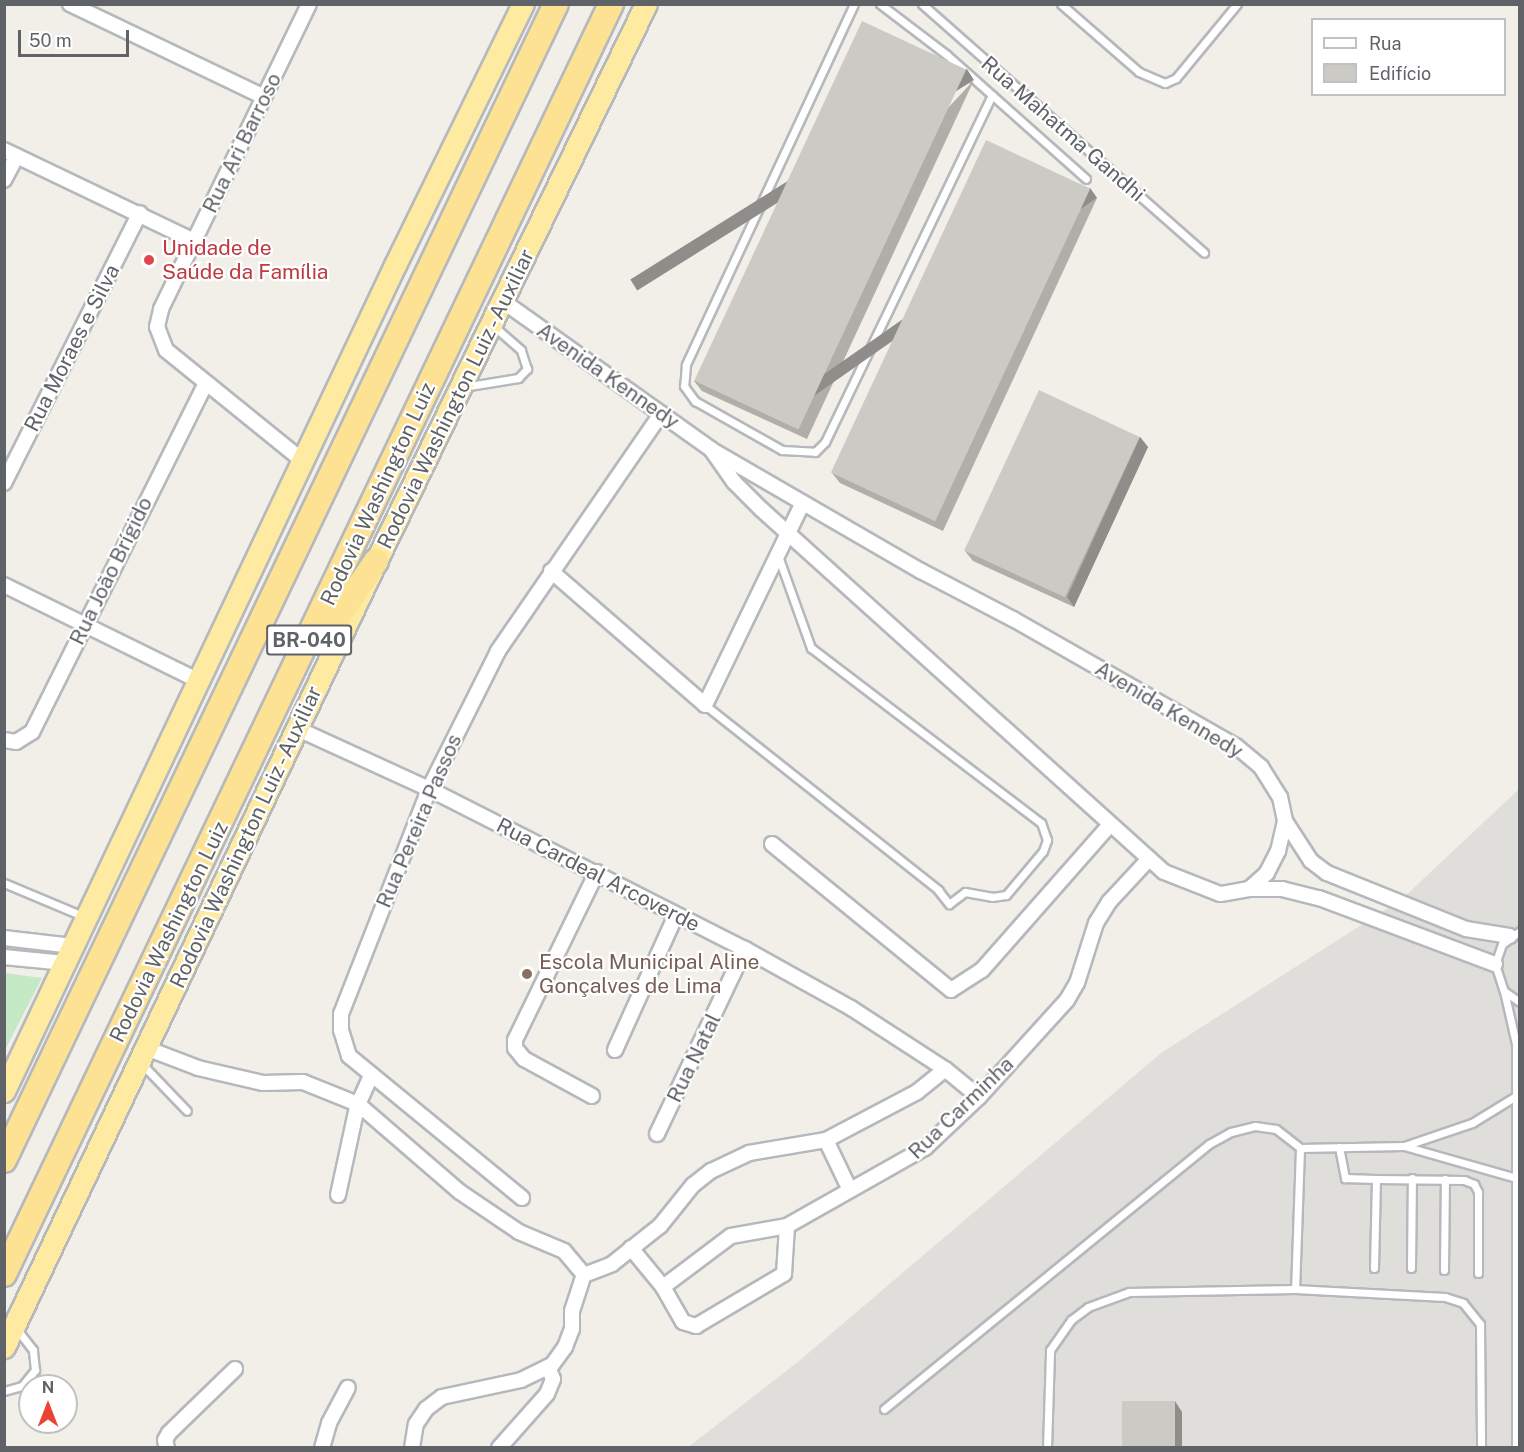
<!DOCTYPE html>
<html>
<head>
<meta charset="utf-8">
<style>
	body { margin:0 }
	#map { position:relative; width:1524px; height:1452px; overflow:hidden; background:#f1efe8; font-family:"Public Sans",sans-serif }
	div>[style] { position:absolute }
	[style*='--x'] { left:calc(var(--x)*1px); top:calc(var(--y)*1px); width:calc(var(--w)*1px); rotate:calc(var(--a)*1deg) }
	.industrial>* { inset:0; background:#e0deda }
	.green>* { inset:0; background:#c5e8c5 }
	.roads { filter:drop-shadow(2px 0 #b5b8bc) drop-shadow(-2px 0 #b5b8bc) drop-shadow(0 2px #b5b8bc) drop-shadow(0 -2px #b5b8bc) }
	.service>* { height:7px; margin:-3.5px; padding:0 3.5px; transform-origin:3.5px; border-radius:3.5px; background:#fff }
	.minor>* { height:14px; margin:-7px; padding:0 7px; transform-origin:7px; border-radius:7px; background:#fff }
	.trunk>* { height:21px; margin:-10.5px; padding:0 10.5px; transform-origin:10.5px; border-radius:10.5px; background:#feeaa1 }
	.motorway>* { height:24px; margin:-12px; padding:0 12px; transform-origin:12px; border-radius:12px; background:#fde293 }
	.wall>* { inset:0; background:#afaea9 }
	.shaded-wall>* { inset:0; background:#8f8d8a; transform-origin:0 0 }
	.building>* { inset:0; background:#cccac5; transform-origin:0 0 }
	.dots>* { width:16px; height:16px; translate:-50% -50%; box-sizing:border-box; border:3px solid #fff; border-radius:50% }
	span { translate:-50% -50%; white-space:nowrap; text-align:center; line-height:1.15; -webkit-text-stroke:4.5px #fff; paint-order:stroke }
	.shield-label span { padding:2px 4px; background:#fff; border:2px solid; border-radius:4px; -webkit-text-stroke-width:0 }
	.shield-label { font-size:20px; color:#5f6368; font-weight:700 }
	.street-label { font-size:21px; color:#5f6368 }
	.health-label { font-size:21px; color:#be3a42 }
	.left { translate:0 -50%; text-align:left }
	.education-label { font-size:21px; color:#785e54 }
	.frame { position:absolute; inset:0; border:6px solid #5f6368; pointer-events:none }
	.legend { position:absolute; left:1311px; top:18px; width:195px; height:78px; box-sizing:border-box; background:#fff; border:2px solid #bfc1c3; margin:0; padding:8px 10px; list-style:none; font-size:18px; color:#5f6368 }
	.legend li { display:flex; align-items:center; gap:12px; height:30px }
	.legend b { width:30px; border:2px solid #bfc1c3 }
	.north { position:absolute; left:18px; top:1374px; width:60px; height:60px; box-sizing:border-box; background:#fff; border:2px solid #bfc1c3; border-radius:50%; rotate:0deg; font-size:16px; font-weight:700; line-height:24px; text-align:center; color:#5f6368 }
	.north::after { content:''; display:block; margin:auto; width:21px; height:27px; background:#ea4335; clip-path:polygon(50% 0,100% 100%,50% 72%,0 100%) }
	.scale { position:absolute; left:18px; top:30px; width:111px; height:27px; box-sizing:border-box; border:3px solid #5f6368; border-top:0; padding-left:8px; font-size:18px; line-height:21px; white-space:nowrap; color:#5f6368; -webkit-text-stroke:4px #fff; paint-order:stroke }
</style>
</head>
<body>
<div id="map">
	<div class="industrial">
		<i style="clip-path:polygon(1519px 789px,1519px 1447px,687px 1448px,799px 1361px,1161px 1053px,1402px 899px)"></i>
	</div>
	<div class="green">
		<i style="clip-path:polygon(5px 973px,42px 978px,5px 1050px,4px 973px)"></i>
	</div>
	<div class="roads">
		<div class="service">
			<i style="--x:854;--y:4;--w:398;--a:115"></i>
			<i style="--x:686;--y:365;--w:21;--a:95"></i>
			<i style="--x:684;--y:386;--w:19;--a:54"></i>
			<i style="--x:695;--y:401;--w:100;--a:29.4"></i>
			<i style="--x:782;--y:450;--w:33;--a:3"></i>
			<i style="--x:815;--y:452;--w:14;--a:-45"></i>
			<i style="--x:825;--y:442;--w:385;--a:-64.3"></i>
			<i style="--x:880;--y:4;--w:84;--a:37.3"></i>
			<i style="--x:947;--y:55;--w:186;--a:41.7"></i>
			<i style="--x:922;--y:4;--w:376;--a:41.4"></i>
			<i style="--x:1061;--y:4;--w:103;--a:41.1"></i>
			<i style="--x:1139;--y:72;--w:28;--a:23"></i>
			<i style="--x:1165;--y:83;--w:12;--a:-24"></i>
			<i style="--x:1176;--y:78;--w:96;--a:-50.5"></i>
			<i style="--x:463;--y:387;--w:56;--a:-9.3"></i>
			<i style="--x:518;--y:378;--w:13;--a:-45"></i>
			<i style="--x:527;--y:369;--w:20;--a:-108"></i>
			<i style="--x:521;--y:350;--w:37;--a:-139"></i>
			<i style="--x:705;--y:705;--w:298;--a:38.4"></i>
			<i style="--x:938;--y:890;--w:18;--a:52"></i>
			<i style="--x:949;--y:904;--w:20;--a:-37"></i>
			<i style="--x:965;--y:892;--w:27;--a:10"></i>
			<i style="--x:992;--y:897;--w:14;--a:-8"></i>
			<i style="--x:1006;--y:895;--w:57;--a:-49.9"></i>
			<i style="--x:1043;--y:851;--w:12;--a:-70"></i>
			<i style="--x:1047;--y:840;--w:18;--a:-109"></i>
			<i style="--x:1041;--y:823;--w:289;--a:-142.7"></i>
			<i style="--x:811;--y:648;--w:98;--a:-109.7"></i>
			<i style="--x:4;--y:883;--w:88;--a:22.8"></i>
			<i style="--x:1520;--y:931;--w:22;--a:144"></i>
			<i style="--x:1502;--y:944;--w:21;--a:109"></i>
			<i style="--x:1495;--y:964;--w:28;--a:72"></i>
			<i style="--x:1504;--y:991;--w:19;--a:35"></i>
			<i style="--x:1504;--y:991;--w:54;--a:77.2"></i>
			<i style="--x:1516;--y:1044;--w:404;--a:90"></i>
			<i style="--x:141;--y:1063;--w:66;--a:46.2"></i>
			<i style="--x:1404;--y:1146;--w:72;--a:-18.7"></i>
			<i style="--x:1472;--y:1123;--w:52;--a:-31.5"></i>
			<i style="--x:1339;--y:1147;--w:32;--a:79"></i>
			<i style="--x:1345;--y:1178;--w:31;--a:2"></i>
			<i style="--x:1300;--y:1148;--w:104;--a:-1.1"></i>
			<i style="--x:1404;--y:1146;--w:121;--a:15.9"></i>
			<i style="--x:1374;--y:1268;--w:89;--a:-88.7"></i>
			<i style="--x:1376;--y:1179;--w:88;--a:0.7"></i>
			<i style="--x:1464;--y:1180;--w:11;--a:22"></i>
			<i style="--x:1474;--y:1184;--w:9;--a:63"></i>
			<i style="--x:1478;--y:1192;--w:81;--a:90"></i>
			<i style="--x:1411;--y:1268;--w:90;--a:-89.4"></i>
			<i style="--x:1444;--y:1270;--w:91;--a:-89.4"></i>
			<i style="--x:4;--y:1391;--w:19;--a:-16"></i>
			<i style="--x:22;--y:1386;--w:21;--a:-51"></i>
			<i style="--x:35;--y:1370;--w:20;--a:-96"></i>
			<i style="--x:33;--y:1350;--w:28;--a:-128"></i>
			<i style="--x:884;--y:1409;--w:419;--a:-39.2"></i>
			<i style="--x:1209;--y:1144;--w:25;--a:-29"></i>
			<i style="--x:1231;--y:1132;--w:25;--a:-14"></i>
			<i style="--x:1255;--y:1126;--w:21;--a:8"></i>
			<i style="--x:1276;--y:1129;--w:31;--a:38"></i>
			<i style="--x:1300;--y:1148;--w:141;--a:92"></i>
			<i style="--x:1047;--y:1448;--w:98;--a:-88.2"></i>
			<i style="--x:1050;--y:1350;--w:37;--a:-55"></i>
			<i style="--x:1071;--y:1320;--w:21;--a:-37"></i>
			<i style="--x:1088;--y:1307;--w:44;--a:-20.1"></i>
			<i style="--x:1129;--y:1292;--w:166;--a:-1"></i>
			<i style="--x:1295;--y:1289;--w:150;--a:3.1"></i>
			<i style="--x:1445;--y:1297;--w:19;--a:18"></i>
			<i style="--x:1463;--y:1303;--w:27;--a:51"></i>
			<i style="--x:1480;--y:1324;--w:124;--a:89.5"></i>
		</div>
		<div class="minor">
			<i style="--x:70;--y:4;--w:215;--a:25.6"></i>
			<i style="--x:4;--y:150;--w:211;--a:25.6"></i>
			<i style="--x:4;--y:180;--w:27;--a:-62"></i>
			<i style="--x:504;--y:302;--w:255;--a:35.4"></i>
			<i style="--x:712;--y:450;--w:241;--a:30.1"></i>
			<i style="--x:921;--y:571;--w:104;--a:27.6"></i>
			<i style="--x:1013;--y:619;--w:257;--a:29.7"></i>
			<i style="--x:1236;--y:746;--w:33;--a:40"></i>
			<i style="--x:1261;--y:767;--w:36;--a:58"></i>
			<i style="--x:1280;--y:797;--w:25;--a:78"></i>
			<i style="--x:1285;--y:821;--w:31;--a:103"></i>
			<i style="--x:1278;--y:851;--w:25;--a:117"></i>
			<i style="--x:1267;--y:873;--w:24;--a:138"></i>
			<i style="--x:1249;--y:889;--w:29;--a:170"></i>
			<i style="--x:1220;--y:894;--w:60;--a:-158.6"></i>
			<i style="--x:1164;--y:872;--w:542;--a:-137.99"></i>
			<i style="--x:761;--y:509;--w:38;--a:-135"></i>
			<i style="--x:734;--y:482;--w:39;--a:-125"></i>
			<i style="--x:303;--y:461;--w:176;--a:-141"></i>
			<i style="--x:166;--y:350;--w:25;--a:-111"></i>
			<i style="--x:157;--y:327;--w:18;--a:-77"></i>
			<i style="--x:161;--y:309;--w:339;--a:-64.1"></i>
			<i style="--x:4;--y:483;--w:302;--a:-63.3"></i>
			<i style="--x:551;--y:571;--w:204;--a:41"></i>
			<i style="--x:705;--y:705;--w:223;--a:-64.2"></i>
			<i style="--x:4;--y:585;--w:217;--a:26.2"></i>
			<i style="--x:298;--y:729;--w:144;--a:24.6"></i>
			<i style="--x:429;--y:789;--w:354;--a:26.9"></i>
			<i style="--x:745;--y:949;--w:121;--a:29.1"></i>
			<i style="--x:851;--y:1008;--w:112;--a:33"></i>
			<i style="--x:945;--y:1069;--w:44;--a:39.5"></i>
			<i style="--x:4;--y:740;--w:12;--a:9"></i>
			<i style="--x:16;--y:742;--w:19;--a:-32"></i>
			<i style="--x:32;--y:732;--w:390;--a:-63.5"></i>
			<i style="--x:1285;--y:821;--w:48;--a:57"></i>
			<i style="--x:1311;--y:861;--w:20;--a:37"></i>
			<i style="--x:1327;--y:873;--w:150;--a:21.9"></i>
			<i style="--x:1466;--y:929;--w:44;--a:9.2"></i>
			<i style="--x:772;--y:844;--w:231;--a:39.2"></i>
			<i style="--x:951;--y:990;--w:37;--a:-33"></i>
			<i style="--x:982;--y:970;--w:193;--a:-48.6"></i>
			<i style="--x:1249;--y:889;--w:33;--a:0"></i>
			<i style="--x:1282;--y:889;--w:38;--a:14"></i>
			<i style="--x:1319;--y:898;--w:188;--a:20.6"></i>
			<i style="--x:4;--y:938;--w:69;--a:6.6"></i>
			<i style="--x:4;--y:957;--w:61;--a:5.6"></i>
			<i style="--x:146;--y:1048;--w:56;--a:21"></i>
			<i style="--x:198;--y:1068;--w:67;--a:13"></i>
			<i style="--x:263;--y:1083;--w:40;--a:-1.4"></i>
			<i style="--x:303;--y:1082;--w:59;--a:21.8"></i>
			<i style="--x:358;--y:1104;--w:135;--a:40.8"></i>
			<i style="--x:460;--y:1192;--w:71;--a:34.1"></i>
			<i style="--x:519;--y:1232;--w:49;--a:22.9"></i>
			<i style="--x:564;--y:1251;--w:31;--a:50"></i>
			<i style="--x:615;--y:1050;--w:148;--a:-65.7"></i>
			<i style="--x:592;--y:1096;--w:77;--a:-151.4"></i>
			<i style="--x:524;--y:1059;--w:14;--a:-129"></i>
			<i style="--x:515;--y:1048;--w:8;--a:-90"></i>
			<i style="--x:515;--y:1040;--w:187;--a:-64"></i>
			<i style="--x:657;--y:1134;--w:205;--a:-64.6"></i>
			<i style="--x:826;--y:1140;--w:55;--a:64.4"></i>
			<i style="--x:338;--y:1195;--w:90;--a:-77.8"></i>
			<i style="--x:357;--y:1107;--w:34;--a:-66"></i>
			<i style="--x:522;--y:1198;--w:224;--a:-140.6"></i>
			<i style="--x:349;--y:1056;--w:27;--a:-107"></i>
			<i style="--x:341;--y:1030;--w:16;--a:-90"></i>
			<i style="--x:341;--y:1014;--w:242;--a:-68.6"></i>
			<i style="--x:429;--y:789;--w:154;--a:-63.4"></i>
			<i style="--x:498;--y:651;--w:288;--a:-55.5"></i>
			<i style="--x:631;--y:1248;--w:50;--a:50.6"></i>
			<i style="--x:663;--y:1287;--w:40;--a:60.3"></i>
			<i style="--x:683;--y:1322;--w:14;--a:17"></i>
			<i style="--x:696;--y:1326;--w:102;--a:-30.6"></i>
			<i style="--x:784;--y:1274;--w:48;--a:-86.4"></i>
			<i style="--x:663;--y:1287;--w:85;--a:-36.9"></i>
			<i style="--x:731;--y:1236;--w:57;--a:-10.1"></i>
			<i style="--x:787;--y:1226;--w:159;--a:-29.5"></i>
			<i style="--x:925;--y:1148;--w:74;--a:-43.4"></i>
			<i style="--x:979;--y:1097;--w:131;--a:-47.8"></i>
			<i style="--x:1067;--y:1000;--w:20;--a:-60"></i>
			<i style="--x:1077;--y:983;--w:63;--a:-72.4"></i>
			<i style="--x:1096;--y:923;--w:25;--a:-58"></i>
			<i style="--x:1109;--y:902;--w:59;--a:-47.1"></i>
			<i style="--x:167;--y:1448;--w:8;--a:-104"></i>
			<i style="--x:165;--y:1440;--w:8;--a:-60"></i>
			<i style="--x:169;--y:1433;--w:92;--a:-44.1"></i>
			<i style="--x:322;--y:1448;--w:26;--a:-74"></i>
			<i style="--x:329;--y:1423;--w:40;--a:-62"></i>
			<i style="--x:412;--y:1448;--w:24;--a:-81"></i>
			<i style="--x:416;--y:1424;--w:18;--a:-56"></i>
			<i style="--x:426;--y:1409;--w:20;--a:-37"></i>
			<i style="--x:442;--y:1397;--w:81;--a:-12.1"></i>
			<i style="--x:521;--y:1380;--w:34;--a:-26"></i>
			<i style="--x:552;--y:1365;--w:22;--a:-54"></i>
			<i style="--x:565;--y:1347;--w:19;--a:-69"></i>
			<i style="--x:572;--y:1329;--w:18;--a:-90"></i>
			<i style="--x:572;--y:1311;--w:38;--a:-72"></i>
			<i style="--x:584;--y:1275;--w:30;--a:-21"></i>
			<i style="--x:612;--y:1264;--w:61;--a:-38.4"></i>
			<i style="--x:660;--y:1226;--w:53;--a:-51.2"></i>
			<i style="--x:693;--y:1185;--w:23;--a:-38"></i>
			<i style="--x:711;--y:1171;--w:42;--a:-25.3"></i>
			<i style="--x:749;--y:1153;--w:78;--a:-9.6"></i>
			<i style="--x:826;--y:1140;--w:103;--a:-27.8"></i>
			<i style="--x:917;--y:1092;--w:36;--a:-39"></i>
			<i style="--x:499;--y:1448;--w:72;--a:-48.4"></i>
			<i style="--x:547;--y:1394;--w:16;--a:-68"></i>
			<i style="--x:553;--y:1379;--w:13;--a:-113"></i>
		</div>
		<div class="trunk">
			<i style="--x:4;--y:1091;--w:914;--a:-64.67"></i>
			<i style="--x:395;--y:265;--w:291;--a:-63.9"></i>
			<i style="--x:4;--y:1347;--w:870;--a:-64.67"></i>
			<i style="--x:376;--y:561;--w:619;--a:-64.14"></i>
		</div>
		<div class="motorway">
			<i style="--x:321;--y:642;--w:98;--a:-55.8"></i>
			<i style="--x:4;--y:1160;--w:1281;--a:-64.48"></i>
			<i style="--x:4;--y:1274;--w:1408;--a:-64.45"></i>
		</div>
	</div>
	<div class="wall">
		<i style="clip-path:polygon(974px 80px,807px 439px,702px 391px,694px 381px)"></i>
		<i style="clip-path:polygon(1090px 188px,1097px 198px,943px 531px,840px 483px,832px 473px)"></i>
		<i style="clip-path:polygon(1140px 437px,1148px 447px,1074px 607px,973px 561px,965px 551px)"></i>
	</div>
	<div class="shaded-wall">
		<i style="left:967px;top:69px;width:13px;height:397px;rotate:58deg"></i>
		<i style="left:1090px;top:188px;width:12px;height:366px;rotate:55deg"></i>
		<i style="clip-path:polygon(1140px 437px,1148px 447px,1074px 607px,1067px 597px)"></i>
		<i style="clip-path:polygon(1175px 1401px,1182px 1412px,1182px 1448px,1174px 1448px)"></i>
	</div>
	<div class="building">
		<i style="left:862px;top:21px;width:115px;height:397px;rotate:25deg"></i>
		<i style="left:986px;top:140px;width:115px;height:367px;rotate:25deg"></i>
		<i style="left:1039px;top:390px;width:111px;height:177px;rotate:25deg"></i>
		<i style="left:1122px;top:1401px;width:53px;height:47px"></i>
	</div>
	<div class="dots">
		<i style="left:149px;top:260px;background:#e0444e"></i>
		<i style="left:527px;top:974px;background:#8d6e63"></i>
	</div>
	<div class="shield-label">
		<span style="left:309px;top:640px">BR-040</span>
	</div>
	<div class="street-label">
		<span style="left:1063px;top:129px;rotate:41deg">Rua Mahatma Gandhi</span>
		<span style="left:242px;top:143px;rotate:-64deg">Rua Ari Barroso</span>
		<span style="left:72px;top:348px;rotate:-63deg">Rua Moraes e Silva</span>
		<span style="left:608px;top:376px;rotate:35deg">Avenida Kennedy</span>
		<span style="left:456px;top:399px;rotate:-64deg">Rodovia Washington Luiz - Auxiliar</span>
		<span style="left:378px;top:494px;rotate:-65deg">Rodovia Washington Luiz</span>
		<span style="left:111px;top:571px;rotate:-64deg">Rua João Brígido</span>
		<span style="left:1169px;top:710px;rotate:31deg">Avenida Kennedy</span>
		<span style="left:419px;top:821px;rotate:-67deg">Rua Pereira Passos</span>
		<span style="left:246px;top:837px;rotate:-65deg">Rodovia Washington Luiz - Auxiliar</span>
		<span style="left:598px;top:875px;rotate:27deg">Rua Cardeal Arcoverde</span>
		<span style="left:169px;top:932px;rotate:-64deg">Rodovia Washington Luiz</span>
		<span style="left:694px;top:1058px;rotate:-64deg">Rua Natal</span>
		<span style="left:961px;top:1108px;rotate:-44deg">Rua Carminha</span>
	</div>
	<div class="health-label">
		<span class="left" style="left:162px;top:260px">Unidade de<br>Saúde da Família</span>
	</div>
	<div class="education-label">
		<span class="left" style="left:539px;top:974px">Escola Municipal Aline<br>Gonçalves de Lima</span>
	</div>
	<div class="frame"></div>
	<ul class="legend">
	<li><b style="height:8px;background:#fff"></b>Rua</li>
	<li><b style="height:16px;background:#cccac5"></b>Edifício</li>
	</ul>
	<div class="north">N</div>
	<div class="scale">50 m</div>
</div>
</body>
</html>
